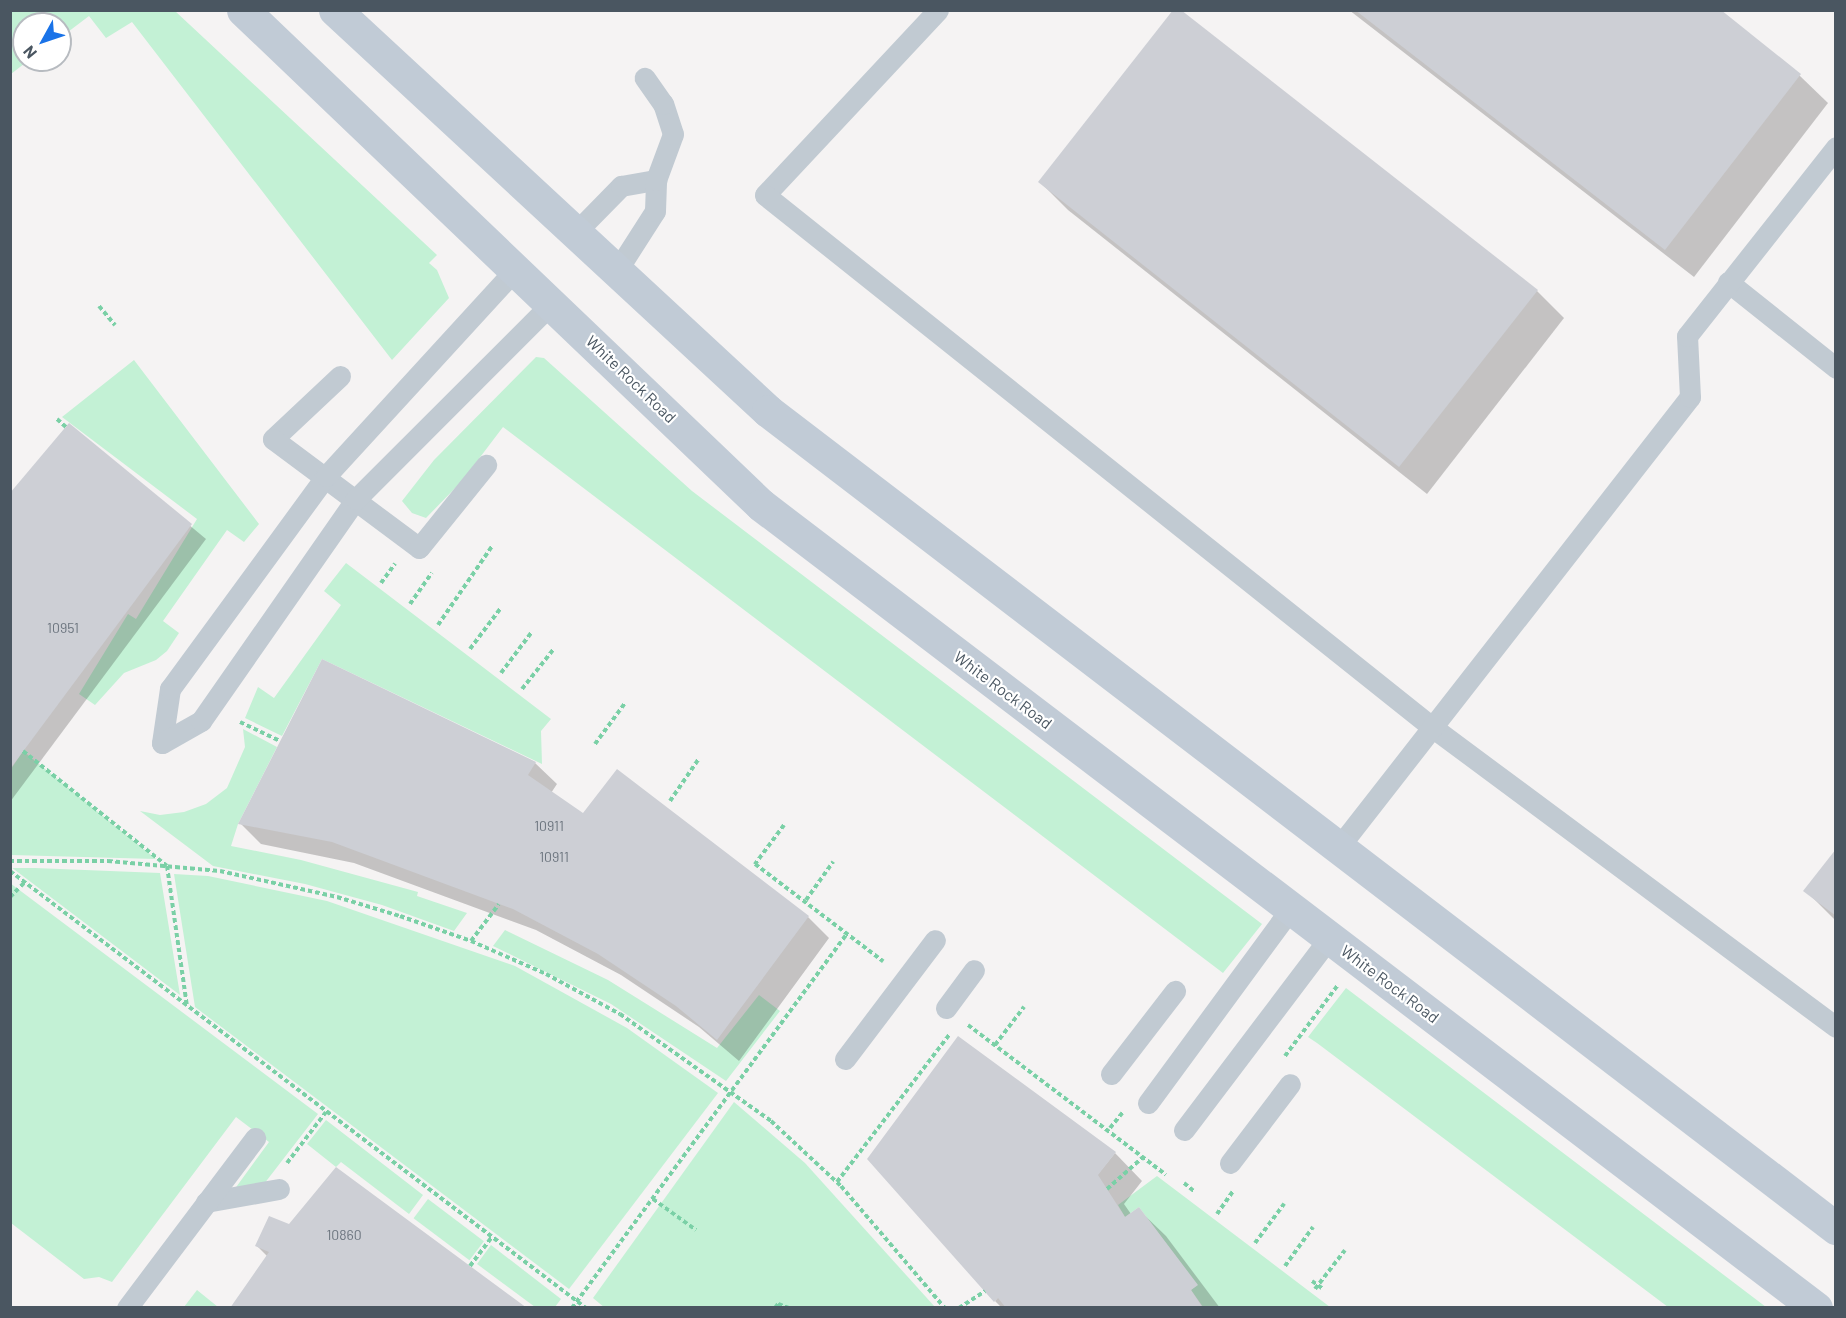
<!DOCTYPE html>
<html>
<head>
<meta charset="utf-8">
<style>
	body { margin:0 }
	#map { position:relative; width:1846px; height:1318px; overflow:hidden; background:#f5f3f3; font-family:Barlow,sans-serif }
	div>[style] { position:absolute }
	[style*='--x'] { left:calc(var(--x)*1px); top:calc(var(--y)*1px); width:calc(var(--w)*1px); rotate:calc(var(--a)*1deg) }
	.green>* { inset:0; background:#c3f1d5; transform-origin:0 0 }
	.shadow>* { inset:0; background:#0003 }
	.building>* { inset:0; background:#cdcfd5 }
	.path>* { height:4px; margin-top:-2px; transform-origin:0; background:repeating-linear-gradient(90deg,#7ad0a6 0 4.5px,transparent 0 7.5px) }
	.service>* { height:21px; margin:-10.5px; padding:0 10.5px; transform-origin:10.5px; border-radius:10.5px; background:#c1cad2 }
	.secondary>* { height:33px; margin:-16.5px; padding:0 16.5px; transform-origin:16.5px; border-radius:16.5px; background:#c1cbd6 }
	span { translate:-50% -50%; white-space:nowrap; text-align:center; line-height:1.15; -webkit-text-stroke:4.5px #fff; paint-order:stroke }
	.number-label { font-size:14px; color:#6b747e }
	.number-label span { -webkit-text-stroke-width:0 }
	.street-label { font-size:16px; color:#4a5661 }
	.frame { position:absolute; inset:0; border:12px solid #4a5661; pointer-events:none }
	.north { position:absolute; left:12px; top:12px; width:60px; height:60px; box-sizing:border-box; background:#fff; border:2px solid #b7bbc0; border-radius:50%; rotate:230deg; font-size:16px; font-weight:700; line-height:24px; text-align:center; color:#4a5661 }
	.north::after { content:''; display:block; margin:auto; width:21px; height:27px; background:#1a73e8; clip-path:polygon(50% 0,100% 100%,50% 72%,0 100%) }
</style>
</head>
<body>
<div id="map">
	<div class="green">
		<i style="clip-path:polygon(11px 10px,175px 11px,437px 255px,429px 263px,437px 270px,449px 298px,392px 360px,132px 22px,106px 38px,89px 16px,60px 38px,60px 24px,24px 24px,24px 60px,29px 60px,11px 74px)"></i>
		<i style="clip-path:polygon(536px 357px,544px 358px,692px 491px,1262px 924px,1223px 973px,503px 427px,462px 481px,426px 518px,412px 513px,402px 501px,434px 460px)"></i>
		<i style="clip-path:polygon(134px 360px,259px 524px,244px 542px,227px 530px,163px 621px,179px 633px,167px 651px,156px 660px,124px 673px,95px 705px,79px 694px,128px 614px,136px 619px,197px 519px,62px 417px)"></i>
		<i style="clip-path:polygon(346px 563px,551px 719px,541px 731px,542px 764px,322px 659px,282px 736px,245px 718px,258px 687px,274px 698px,341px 605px,324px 591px)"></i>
		<i style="clip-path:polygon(243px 729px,277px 747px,238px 824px,231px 846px,301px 860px,418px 892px,417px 896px,467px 913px,454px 931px,382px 905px,305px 884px,213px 866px,140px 811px,160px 815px,184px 812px,206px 804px,227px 788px,245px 747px)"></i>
		<i style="clip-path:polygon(23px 751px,156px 859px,11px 855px,11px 769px)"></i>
		<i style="clip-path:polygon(10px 867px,160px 873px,180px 995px,11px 867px)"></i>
		<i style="clip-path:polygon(174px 874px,208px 876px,327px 901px,515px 966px,627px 1028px,718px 1093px,569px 1289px,195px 1007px)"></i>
		<i style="clip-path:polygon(10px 883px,318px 1114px,264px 1184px,234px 1190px,269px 1142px,236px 1117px,112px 1282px,99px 1277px,84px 1279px,11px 1223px)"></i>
		<i style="clip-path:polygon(505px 930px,608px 980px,717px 1048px,759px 995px,780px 1011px,726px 1081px,611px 1004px,493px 946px)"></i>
		<i style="clip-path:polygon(1346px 988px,1766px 1307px,1668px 1307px,1317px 1043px,1308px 1037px)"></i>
		<i style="clip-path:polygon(734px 1102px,805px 1163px,935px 1307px,605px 1308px,593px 1298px)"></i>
		<i style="clip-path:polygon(326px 1120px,423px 1195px,409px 1214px,341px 1162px,336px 1167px,307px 1144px)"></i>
		<i style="clip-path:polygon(1157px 1176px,1330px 1307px,1203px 1307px,1191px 1290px,1197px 1285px,1139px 1207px,1125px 1217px,1118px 1205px)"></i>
		<i style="left:428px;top:1199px;width:70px;height:24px;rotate:37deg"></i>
		<i style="clip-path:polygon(491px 1245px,561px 1299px,555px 1307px,535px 1307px,477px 1264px)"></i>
		<i style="clip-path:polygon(197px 1290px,218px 1307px,184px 1307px)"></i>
	</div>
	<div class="shadow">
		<i style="clip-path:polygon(1349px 10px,1718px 10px,1800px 76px,1828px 103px,1694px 277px)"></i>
		<i style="clip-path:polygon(1040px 182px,1537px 291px,1564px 318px,1427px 494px,1068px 210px)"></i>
		<i style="clip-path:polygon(69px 425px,206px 539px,10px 802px,10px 495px)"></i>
		<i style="clip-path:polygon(535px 763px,557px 784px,551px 793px,583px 815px,808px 917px,829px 938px,739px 1061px,699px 1027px,621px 975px,536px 930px,354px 863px,261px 844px,240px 823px)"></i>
		<i style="clip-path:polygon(1836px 851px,1836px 921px,1805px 890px)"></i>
		<i style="clip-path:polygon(1115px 1153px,1142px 1181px,1124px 1204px,1131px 1214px,1138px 1209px,1166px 1236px,1220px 1308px,1002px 1308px,995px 1301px)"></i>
		<i style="clip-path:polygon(257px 1246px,525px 1308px,268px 1257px)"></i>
	</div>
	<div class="building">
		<i style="clip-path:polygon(1173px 10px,1181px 10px,1538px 290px,1399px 467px,1038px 182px)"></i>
		<i style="clip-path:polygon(1355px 10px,1721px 10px,1801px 74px,1665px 250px)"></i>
		<i style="clip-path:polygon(69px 423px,192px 524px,10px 769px,10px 493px)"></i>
		<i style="clip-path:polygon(322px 659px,536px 762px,528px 775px,583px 813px,617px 769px,809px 916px,717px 1040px,676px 1006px,598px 954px,513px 909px,332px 842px,238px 824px)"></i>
		<i style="clip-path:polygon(1836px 849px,1836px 916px,1803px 891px)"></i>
		<i style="clip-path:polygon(958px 1036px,1116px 1152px,1098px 1175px,1125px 1217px,1139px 1207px,1198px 1285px,1191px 1290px,1203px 1308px,1006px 1308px,998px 1298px,994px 1302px,867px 1159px)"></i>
		<i style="clip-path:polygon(336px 1167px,470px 1266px,527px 1308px,230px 1308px,269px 1252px,255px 1246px,269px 1216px,289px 1224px)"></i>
	</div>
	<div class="path">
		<i style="--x:99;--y:306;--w:25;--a:50"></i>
		<i style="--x:57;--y:419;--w:12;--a:42"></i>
		<i style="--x:381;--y:583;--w:24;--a:-54"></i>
		<i style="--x:410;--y:604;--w:38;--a:-55"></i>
		<i style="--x:438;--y:625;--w:96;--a:-55.6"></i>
		<i style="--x:470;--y:649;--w:50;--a:-53.1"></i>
		<i style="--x:501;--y:673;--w:50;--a:-53.1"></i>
		<i style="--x:522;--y:689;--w:50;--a:-51.5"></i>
		<i style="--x:240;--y:722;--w:44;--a:25.4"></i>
		<i style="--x:595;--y:744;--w:51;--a:-53.8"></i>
		<i style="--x:23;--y:751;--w:184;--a:38.6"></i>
		<i style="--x:167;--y:866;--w:142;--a:81.9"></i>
		<i style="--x:670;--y:801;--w:50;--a:-55.7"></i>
		<i style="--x:784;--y:825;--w:49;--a:126.6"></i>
		<i style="--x:755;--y:864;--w:161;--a:37.2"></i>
		<i style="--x:10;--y:861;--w:98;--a:0"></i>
		<i style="--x:108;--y:861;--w:112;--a:5.1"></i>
		<i style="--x:220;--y:871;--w:120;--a:12.5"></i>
		<i style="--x:337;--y:897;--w:66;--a:16.8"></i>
		<i style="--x:400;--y:916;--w:75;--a:19.4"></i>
		<i style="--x:471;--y:941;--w:82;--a:23.7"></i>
		<i style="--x:546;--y:974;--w:84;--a:28.4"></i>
		<i style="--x:620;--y:1014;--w:185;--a:35.3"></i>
		<i style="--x:771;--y:1121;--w:96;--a:42.9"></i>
		<i style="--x:841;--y:1186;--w:160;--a:49.6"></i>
		<i style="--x:10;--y:871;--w:723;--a:37.19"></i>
		<i style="--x:10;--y:897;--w:21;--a:-45"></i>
		<i style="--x:806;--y:900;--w:47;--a:-54.6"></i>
		<i style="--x:471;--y:941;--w:46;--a:-52.9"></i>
		<i style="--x:968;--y:1025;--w:248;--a:37.1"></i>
		<i style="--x:995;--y:1045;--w:48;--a:-52.7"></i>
		<i style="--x:1285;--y:1056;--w:89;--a:-53.3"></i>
		<i style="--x:1110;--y:1128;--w:21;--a:-51"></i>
		<i style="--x:287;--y:1163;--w:64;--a:-52.6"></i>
		<i style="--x:837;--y:1182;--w:185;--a:-52.7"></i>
		<i style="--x:1184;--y:1183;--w:13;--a:39"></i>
		<i style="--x:1107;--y:1189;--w:48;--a:-41.6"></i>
		<i style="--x:653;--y:1199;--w:53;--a:35.8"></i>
		<i style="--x:1217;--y:1214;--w:29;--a:-55"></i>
		<i style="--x:1255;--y:1243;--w:49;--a:-53.4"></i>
		<i style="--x:470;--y:1266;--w:36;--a:-53"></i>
		<i style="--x:1285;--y:1266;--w:48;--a:-54.3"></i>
		<i style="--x:1312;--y:1281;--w:14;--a:36"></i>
		<i style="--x:1315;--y:1289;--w:49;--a:-52.4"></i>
		<i style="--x:572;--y:1308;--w:464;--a:-53.7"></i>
		<i style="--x:775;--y:1308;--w:5;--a:-53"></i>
		<i style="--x:778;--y:1304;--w:12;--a:20"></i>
		<i style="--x:959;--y:1308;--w:31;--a:-33"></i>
	</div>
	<div class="service">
		<i style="--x:938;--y:10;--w:253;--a:133.1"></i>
		<i style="--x:765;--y:195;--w:853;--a:38.58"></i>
		<i style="--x:1432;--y:727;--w:503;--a:36.6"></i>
		<i style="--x:575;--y:233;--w:66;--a:-45.6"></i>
		<i style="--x:621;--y:186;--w:36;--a:-10"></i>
		<i style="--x:616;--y:272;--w:72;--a:-57.4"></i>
		<i style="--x:655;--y:211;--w:31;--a:-88"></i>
		<i style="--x:656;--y:180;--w:49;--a:-69.7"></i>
		<i style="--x:673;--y:134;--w:32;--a:-108"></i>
		<i style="--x:663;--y:104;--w:32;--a:-125"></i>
		<i style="--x:1728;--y:282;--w:138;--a:38.5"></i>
		<i style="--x:340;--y:376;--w:92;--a:136.8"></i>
		<i style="--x:273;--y:439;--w:182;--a:36.7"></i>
		<i style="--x:419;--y:548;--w:107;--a:-51.1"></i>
		<i style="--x:162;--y:743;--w:55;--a:-81.6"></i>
		<i style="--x:170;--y:689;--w:264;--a:-53.8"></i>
		<i style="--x:326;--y:476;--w:281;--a:-47.5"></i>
		<i style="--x:162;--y:743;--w:45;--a:-29.4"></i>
		<i style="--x:201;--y:721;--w:271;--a:-55.1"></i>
		<i style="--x:356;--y:499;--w:277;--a:-45"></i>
		<i style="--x:1338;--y:848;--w:572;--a:-52.03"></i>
		<i style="--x:1690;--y:397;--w:61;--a:-92.8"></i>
		<i style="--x:1687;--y:336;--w:241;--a:-51.7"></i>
		<i style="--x:946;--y:1008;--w:47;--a:-53.6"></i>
		<i style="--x:845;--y:1059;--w:149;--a:-52.9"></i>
		<i style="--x:1111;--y:1074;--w:105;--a:-52.4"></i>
		<i style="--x:1148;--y:1103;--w:242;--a:-53.7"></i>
		<i style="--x:1184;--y:1130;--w:241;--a:-52.9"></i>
		<i style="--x:1230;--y:1163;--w:99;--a:-52.8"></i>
		<i style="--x:206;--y:1202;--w:74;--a:-10.1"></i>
		<i style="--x:127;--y:1308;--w:213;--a:-53"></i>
	</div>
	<div class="secondary">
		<i style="--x:243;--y:10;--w:716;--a:43.7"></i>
		<i style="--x:761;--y:505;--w:1326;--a:37.28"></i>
		<i style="--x:335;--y:10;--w:590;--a:42.8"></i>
		<i style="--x:768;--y:411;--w:1345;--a:37.42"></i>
	</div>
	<div class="number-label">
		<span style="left:63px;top:628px">10951</span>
		<span style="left:549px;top:826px">10911</span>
		<span style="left:554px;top:857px">10911</span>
		<span style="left:344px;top:1235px">10860</span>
	</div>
	<div class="street-label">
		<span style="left:631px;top:379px;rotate:44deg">White Rock Road</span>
		<span style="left:1003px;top:690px;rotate:37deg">White Rock Road</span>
		<span style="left:1390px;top:984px;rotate:37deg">White Rock Road</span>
	</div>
	<div class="frame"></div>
	<div class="north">N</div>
</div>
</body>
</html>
